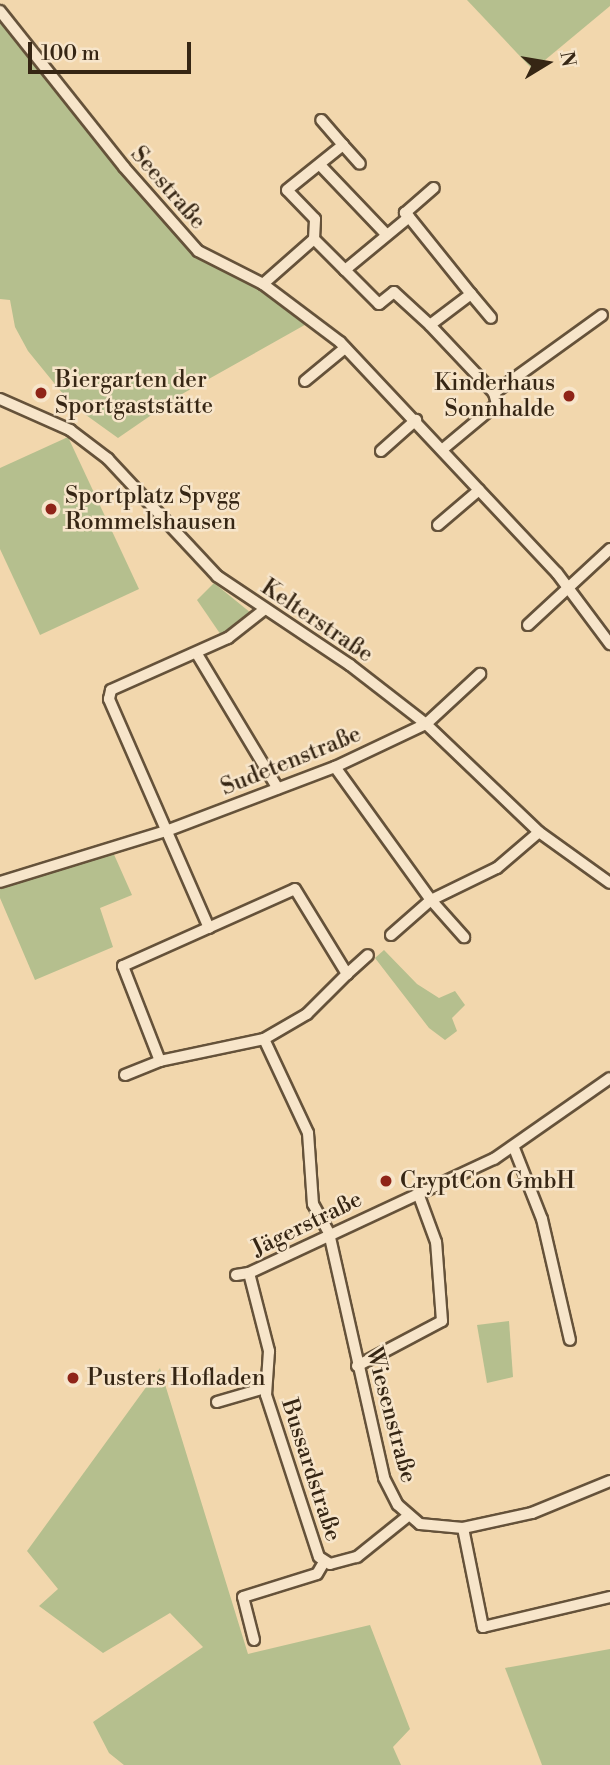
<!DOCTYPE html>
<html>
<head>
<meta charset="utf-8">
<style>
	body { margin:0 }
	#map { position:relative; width:610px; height:1765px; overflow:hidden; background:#f2d7ad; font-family:"Libre Bodoni",serif }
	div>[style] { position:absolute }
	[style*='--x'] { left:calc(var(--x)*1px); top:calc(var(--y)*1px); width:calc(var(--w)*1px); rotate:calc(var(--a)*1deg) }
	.green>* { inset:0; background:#b5bf8e }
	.roads { filter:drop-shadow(2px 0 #65523a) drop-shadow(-2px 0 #65523a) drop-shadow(0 2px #65523a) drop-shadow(0 -2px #65523a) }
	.minor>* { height:10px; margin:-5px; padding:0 5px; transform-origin:5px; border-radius:5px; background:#f7e5ca }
	.dots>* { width:19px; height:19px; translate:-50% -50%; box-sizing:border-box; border:4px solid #f7e5ca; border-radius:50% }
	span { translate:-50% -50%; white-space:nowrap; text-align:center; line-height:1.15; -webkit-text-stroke:5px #f7e5ca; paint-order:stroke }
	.street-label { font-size:23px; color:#362614 }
	.poi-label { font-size:23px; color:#362614 }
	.left { translate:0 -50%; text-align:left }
	.right { translate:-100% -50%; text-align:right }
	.north { position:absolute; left:512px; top:28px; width:70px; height:70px; -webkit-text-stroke:5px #f7e5ca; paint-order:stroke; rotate:79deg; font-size:19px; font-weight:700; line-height:28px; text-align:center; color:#362614 }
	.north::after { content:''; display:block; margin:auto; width:24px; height:32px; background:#362614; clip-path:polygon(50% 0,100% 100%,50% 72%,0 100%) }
	.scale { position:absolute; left:28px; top:42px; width:163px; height:32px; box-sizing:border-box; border:4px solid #362614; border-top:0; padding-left:9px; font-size:21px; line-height:24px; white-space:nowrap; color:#362614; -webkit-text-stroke:5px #f7e5ca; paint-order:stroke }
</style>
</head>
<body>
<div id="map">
	<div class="green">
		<i style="clip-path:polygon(467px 0,610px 0,610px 6px,533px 70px)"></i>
		<i style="clip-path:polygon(0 18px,195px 254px,260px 288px,310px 322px,182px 394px,118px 438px,72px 405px,28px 351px,15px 327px,10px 300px,0 299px)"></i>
		<i style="clip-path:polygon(68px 437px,139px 589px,40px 635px,0 549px,0 468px)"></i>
		<i style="clip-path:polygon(214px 583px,251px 613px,221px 635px,197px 600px)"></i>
		<i style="clip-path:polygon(112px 850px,132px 895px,100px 908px,113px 947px,35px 980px,0 898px,0 884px)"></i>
		<i style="clip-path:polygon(384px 950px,417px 984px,439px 998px,455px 991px,465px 1005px,452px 1018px,457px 1031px,445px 1040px,429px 1028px,375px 958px)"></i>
		<i style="clip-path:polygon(509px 1321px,513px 1377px,487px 1383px,477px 1325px)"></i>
		<i style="clip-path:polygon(160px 1368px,248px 1654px,370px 1625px,410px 1729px,393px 1747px,401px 1765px,124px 1765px,109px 1753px,93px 1722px,203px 1647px,170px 1613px,103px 1653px,39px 1606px,58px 1589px,27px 1551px)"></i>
		<i style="clip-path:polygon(610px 1649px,610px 1765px,542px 1765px,505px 1668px)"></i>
	</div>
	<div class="roads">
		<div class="minor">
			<i style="--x:0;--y:11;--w:199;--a:51.5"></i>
			<i style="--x:124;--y:167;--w:112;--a:48.6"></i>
			<i style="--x:198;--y:251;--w:73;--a:26.9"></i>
			<i style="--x:263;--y:284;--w:96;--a:37"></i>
			<i style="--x:340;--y:342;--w:317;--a:46.8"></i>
			<i style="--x:557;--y:573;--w:89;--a:53.3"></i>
			<i style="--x:343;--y:145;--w:25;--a:48"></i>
			<i style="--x:321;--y:166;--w:94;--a:46.3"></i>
			<i style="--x:409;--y:217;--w:6;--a:-135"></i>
			<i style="--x:405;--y:213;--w:38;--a:-41"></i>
			<i style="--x:314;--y:239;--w:20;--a:-87"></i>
			<i style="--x:315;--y:219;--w:40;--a:-134"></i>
			<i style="--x:287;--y:190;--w:72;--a:-38.8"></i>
			<i style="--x:343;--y:145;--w:33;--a:-131"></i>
			<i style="--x:345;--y:270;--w:48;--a:45"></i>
			<i style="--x:379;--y:304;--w:19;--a:-39"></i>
			<i style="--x:394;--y:292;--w:49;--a:42.5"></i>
			<i style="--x:263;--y:284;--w:68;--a:-41.4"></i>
			<i style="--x:314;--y:239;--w:44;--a:45"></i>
			<i style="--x:345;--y:270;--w:83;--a:-39.6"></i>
			<i style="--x:409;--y:217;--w:99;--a:51.2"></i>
			<i style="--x:471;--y:294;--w:51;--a:142.9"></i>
			<i style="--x:430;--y:325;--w:93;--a:46.7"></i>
			<i style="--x:471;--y:294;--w:31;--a:50"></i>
			<i style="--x:305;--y:381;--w:52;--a:-39.5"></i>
			<i style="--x:0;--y:399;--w:77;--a:23.9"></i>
			<i style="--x:70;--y:430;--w:48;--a:37.3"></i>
			<i style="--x:108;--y:459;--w:160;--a:47"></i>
			<i style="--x:217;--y:576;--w:160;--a:33.8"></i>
			<i style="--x:350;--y:665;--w:96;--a:37.8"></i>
			<i style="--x:426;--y:724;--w:156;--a:43.7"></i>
			<i style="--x:539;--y:832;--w:87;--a:35.7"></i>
			<i style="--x:443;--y:449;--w:70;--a:-39.8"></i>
			<i style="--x:497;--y:404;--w:11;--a:-105"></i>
			<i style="--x:494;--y:393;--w:133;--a:-35.8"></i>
			<i style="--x:381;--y:451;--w:47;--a:-41.5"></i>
			<i style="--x:438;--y:525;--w:54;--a:-40.5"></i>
			<i style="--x:528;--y:625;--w:112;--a:-42.8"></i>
			<i style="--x:197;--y:654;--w:157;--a:59"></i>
			<i style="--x:335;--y:767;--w:164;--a:54.2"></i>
			<i style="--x:431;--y:900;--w:50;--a:48.3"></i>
			<i style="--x:0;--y:882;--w:177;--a:-17.1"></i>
			<i style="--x:169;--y:830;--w:178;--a:-20.8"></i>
			<i style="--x:335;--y:767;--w:101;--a:-25.3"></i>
			<i style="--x:426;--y:724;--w:74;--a:-42.8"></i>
			<i style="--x:295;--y:889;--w:100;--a:58.5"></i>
			<i style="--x:347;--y:974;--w:57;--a:135"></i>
			<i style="--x:307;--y:1014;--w:50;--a:149.8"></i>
			<i style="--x:264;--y:1039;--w:106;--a:168.1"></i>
			<i style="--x:160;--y:1061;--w:102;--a:-111.3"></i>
			<i style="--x:123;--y:966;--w:188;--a:-24.1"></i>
			<i style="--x:209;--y:928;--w:250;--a:-113.6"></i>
			<i style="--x:109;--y:699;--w:9;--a:-77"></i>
			<i style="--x:111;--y:690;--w:128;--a:-24"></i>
			<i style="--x:228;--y:638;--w:47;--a:-38.1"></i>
			<i style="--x:391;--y:935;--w:53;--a:-41.2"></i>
			<i style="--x:431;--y:900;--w:73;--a:-25.9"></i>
			<i style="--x:497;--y:868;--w:55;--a:-40.6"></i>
			<i style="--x:347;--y:974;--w:28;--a:-42"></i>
			<i style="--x:264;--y:1039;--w:104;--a:64.9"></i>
			<i style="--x:308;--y:1133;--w:71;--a:86"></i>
			<i style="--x:313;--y:1204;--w:33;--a:61"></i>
			<i style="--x:329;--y:1233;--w:251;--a:77.3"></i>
			<i style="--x:384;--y:1478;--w:30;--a:63"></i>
			<i style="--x:398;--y:1505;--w:29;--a:41"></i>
			<i style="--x:420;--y:1524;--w:43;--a:5.3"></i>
			<i style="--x:463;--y:1528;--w:71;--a:-12.3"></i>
			<i style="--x:532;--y:1513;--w:84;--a:-22.3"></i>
			<i style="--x:125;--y:1075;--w:38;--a:-22"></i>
			<i style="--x:514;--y:1148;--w:76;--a:68.5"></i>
			<i style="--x:542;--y:1219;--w:124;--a:77"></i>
			<i style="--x:249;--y:1273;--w:81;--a:75.6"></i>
			<i style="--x:269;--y:1351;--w:44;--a:93.9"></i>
			<i style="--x:266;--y:1395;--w:170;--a:71.9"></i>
			<i style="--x:319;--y:1557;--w:13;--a:32"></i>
			<i style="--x:330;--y:1564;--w:28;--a:-15"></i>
			<i style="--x:357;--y:1557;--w:65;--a:-38.8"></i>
			<i style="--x:236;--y:1275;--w:13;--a:-9"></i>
			<i style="--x:249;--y:1273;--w:270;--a:-25"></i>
			<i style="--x:494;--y:1159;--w:141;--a:-34.9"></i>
			<i style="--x:357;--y:1366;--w:96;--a:-27.9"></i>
			<i style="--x:442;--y:1321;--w:79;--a:-94.3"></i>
			<i style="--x:436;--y:1242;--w:52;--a:-110.2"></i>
			<i style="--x:217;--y:1402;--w:50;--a:-16.3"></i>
			<i style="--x:463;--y:1528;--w:101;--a:78.6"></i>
			<i style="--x:483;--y:1627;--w:130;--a:-13.3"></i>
			<i style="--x:254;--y:1640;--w:44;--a:-104.3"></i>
			<i style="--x:243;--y:1597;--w:77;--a:-17.3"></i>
			<i style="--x:317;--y:1574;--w:14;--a:-60"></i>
		</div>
	</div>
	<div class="dots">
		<i style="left:41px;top:393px;background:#8f2418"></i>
		<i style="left:569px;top:396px;background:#8f2418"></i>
		<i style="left:51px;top:509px;background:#8f2418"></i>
		<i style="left:386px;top:1181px;background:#8f2418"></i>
		<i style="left:73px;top:1378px;background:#8f2418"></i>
	</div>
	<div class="street-label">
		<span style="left:168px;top:188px;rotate:49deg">Seestraße</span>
		<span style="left:317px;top:621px;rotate:34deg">Kelterstraße</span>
		<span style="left:291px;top:761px;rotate:-22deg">Sudetenstraße</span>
		<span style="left:307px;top:1224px;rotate:-26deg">Jägerstraße</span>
		<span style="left:391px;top:1415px;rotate:75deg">Wiesenstraße</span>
		<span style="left:311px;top:1470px;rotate:72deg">Bussardstraße</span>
	</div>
	<div class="poi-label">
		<span class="left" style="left:55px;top:393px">Biergarten der<br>Sportgaststätte</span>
		<span class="right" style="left:555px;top:396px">Kinderhaus<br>Sonnhalde</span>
		<span class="left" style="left:65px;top:509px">Sportplatz Spvgg<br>Rommelshausen</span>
		<span class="left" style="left:400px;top:1181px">CryptCon GmbH</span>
		<span class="left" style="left:87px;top:1378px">Pusters Hofladen</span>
	</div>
	<div class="north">N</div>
	<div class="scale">100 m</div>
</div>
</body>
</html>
